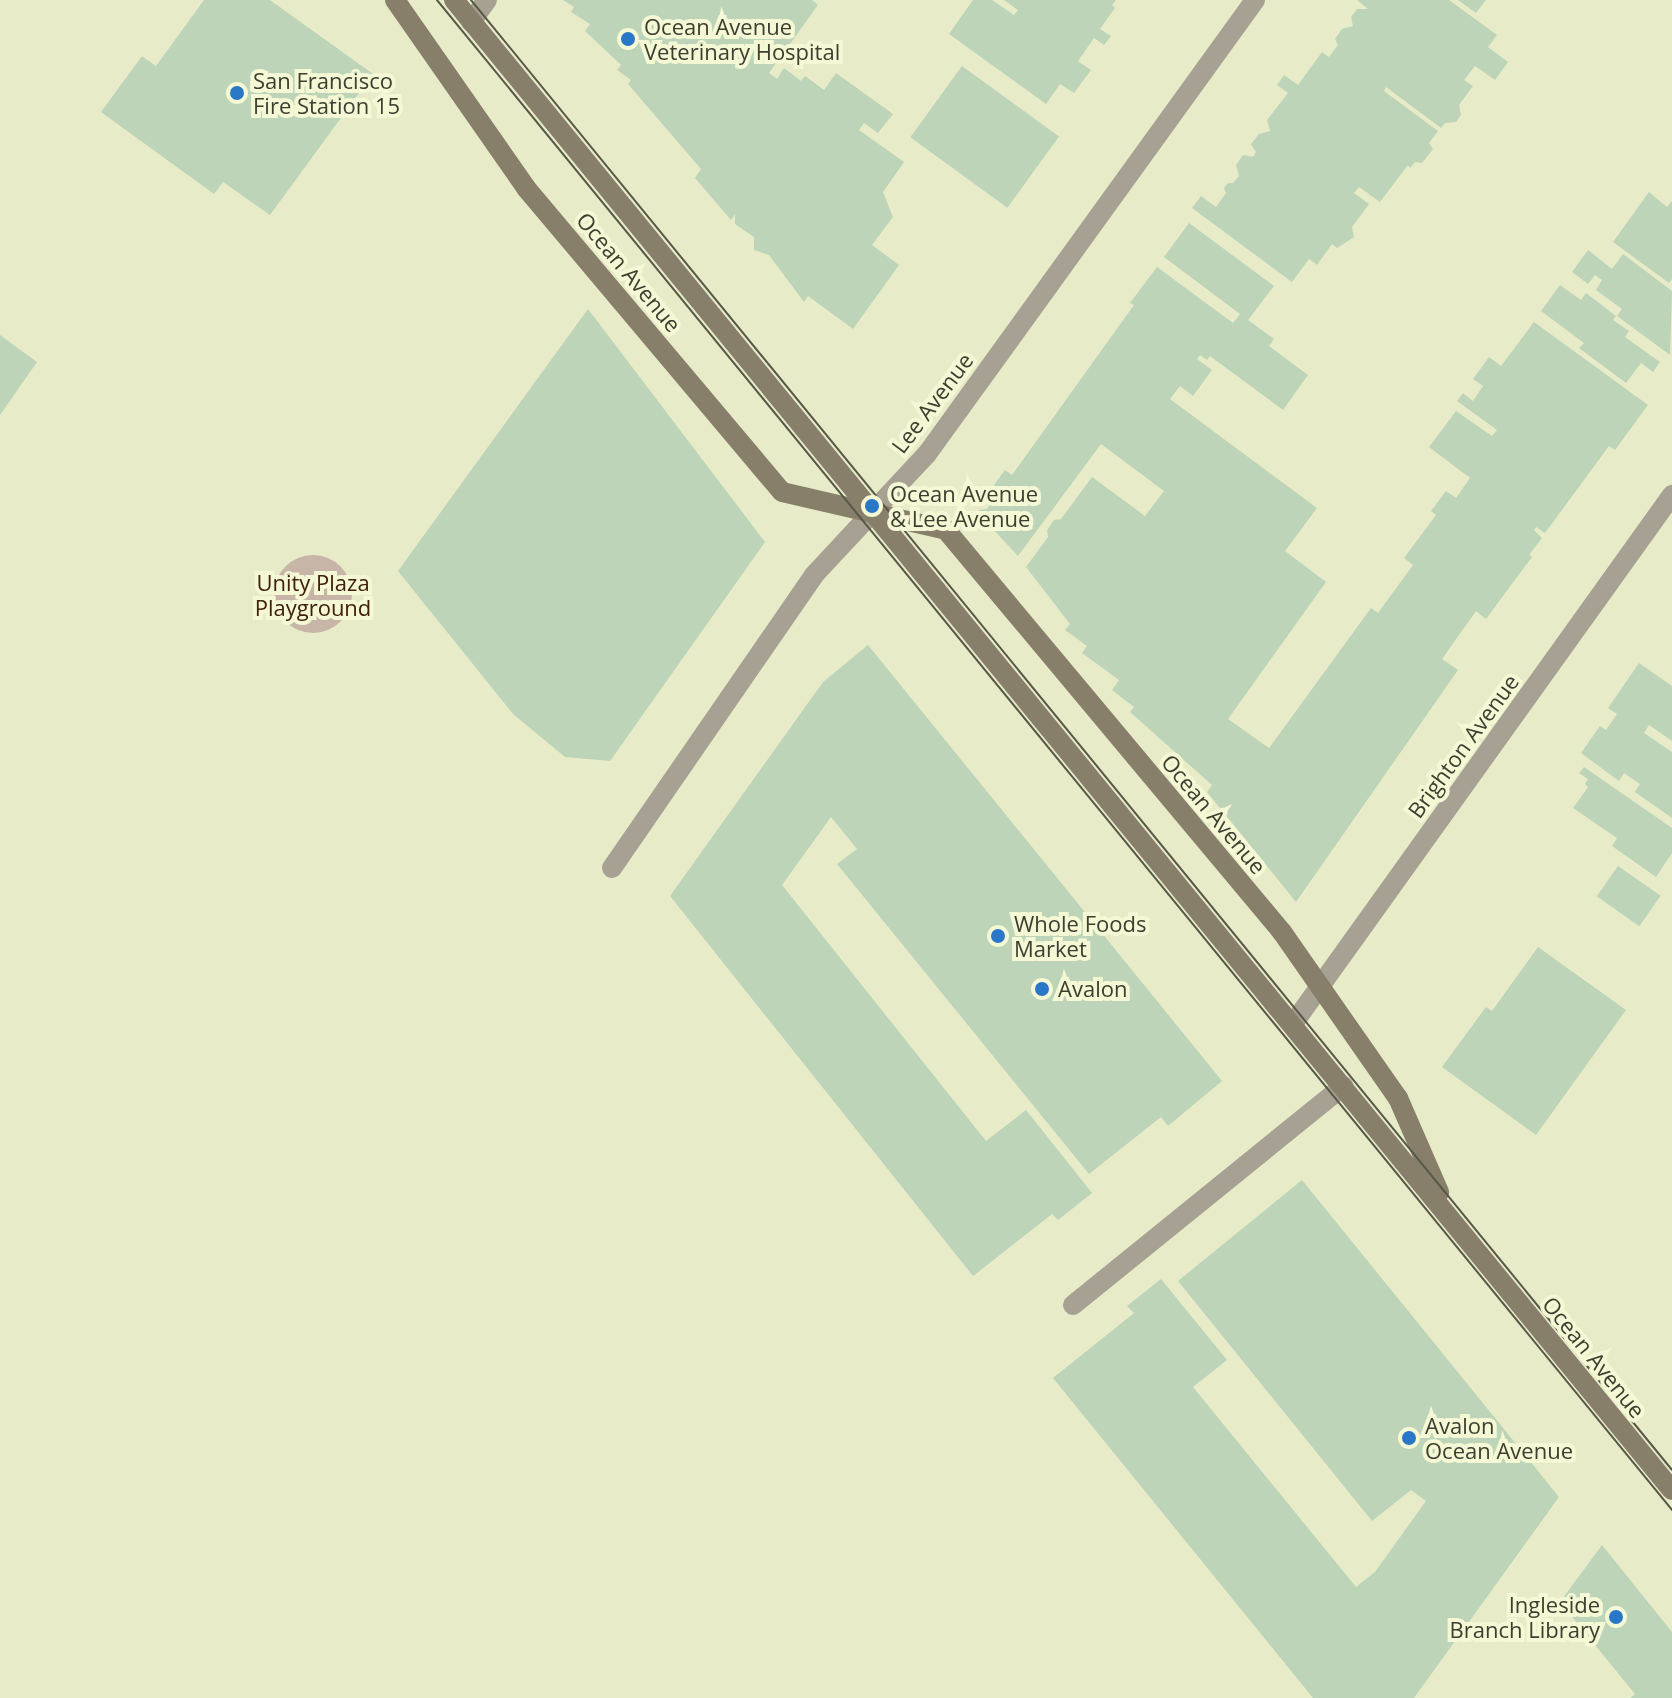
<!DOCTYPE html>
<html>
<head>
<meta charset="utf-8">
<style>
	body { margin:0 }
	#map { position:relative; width:1672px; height:1698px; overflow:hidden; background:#e7ebc8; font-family:"Open Sans",sans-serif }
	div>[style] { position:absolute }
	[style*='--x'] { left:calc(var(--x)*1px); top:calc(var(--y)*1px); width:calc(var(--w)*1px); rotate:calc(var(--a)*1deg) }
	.green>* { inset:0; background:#c7b5a7 }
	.round { border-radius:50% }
	.building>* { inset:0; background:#bdd4b8; transform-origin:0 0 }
	.minor>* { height:20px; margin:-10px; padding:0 10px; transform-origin:10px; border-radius:10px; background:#a7a193 }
	.secondary>* { height:20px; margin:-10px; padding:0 10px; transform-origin:10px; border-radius:10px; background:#887f6b }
	.tram>* { height:2px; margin:-1px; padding:0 1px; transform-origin:1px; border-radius:1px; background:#575847 }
	.dots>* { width:22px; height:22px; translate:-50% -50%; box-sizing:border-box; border:4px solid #f4f8d5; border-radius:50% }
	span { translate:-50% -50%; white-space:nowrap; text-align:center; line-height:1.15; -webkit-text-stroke:8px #f4f8d5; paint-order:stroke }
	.poi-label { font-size:22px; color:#3d3e30 }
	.left { translate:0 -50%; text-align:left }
	.right { translate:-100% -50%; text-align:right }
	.street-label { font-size:22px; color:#3d3e30 }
	.park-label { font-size:22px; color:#402107 }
</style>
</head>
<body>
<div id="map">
	<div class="green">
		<i class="round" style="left:274px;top:555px;width:78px;height:78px"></i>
	</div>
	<div class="building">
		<i style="clip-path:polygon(204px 0,270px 0,373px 74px,270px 215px,223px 182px,214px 194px,101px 112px,142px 56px,156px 66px)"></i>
		<i style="clip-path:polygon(563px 0,812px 0,818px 5px,769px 73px,777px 79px,784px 68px,801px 81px,805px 76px,824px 90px,836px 73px,893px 114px,878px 133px,864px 123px,859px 130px,904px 162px,883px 192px,893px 217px,872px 245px,899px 265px,853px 329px,808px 296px,804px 302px,769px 255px,754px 250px,754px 237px,735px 224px,735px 214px,731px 220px,695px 178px,701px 169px,628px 84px,631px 80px,617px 70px,621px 65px,585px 31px,590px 24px,571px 12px,574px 7px)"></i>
		<i style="clip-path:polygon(973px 0,992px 0,1014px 15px,1018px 10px,1004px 0,1116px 0,1112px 5px,1115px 8px,1100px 29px,1111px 36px,1104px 45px,1094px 38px,1078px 61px,1091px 70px,1074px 93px,1060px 84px,1046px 104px,949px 34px)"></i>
		<i style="clip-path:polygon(1357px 0,1449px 0,1497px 35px,1488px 47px,1508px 62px,1495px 80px,1475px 66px,1464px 80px,1473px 86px,1459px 105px,1461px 115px,1456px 122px,1445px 123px,1441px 128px,1386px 87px,1384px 91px,1438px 131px,1429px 143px,1433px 149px,1422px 163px,1415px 162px,1410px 168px,1408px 165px,1380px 202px,1359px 187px,1354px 193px,1369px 204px,1352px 227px,1354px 237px,1337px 248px,1332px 244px,1317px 265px,1309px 259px,1292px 282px,1192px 208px,1201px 196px,1216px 207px,1226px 193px,1224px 188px,1228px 183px,1233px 183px,1239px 176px,1236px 165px,1243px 155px,1253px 157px,1256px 152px,1251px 144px,1259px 134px,1270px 131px,1267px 120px,1288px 93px,1277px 85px,1284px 75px,1298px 85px,1322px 52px,1329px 57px,1338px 45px,1335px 39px,1342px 29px,1353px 26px,1351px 17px,1357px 9px,1368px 9px)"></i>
		<i style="clip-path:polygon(1458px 0,1486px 0,1476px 13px)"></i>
		<i style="left:962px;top:66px;width:120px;height:88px;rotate:36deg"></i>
		<i style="clip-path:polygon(1649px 192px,1667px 207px,1672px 201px,1672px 279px,1669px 283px,1613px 242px)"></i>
		<i style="clip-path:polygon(1189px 223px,1274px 286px,1248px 320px,1274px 339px,1269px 346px,1308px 375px,1283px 410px,1210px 356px,1207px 360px,1200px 355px,1197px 359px,1212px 370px,1193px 396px,1180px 386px,1170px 399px,1317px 508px,1285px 551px,1326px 582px,1228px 719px,1269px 748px,1371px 608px,1378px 613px,1413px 565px,1404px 558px,1436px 515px,1431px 511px,1446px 491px,1456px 498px,1470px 478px,1429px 447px,1456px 411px,1492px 436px,1497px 430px,1457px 401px,1463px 393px,1473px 401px,1483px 386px,1473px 379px,1489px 357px,1501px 366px,1534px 322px,1648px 405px,1615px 450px,1609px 446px,1545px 533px,1536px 527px,1534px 530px,1542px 538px,1529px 555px,1532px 557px,1486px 619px,1476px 611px,1442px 659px,1458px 670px,1296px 902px,1207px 792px,1212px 785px,1130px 712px,1134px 707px,1112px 690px,1119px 680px,1082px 653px,1087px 646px,1065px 630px,1070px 624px,1026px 567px,1048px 537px,1047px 530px,1054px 520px,1061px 519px,1092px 477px,1145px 516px,1164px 491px,1101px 444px,1018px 556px,990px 526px,982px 525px,979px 510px,987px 509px,1000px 489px,994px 485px,1005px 470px,1012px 475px,1134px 305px,1130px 303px,1157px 267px,1233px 323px,1240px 314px,1164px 257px)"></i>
		<i style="clip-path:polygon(1588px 250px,1612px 269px,1623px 254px,1672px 291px,1670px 355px,1617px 316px,1622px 309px,1596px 290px,1602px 280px,1595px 275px,1588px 284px,1572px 272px)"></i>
		<i style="clip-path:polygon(1560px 285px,1581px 300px,1586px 293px,1616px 316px,1613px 320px,1629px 331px,1625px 337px,1660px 362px,1653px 372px,1641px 363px,1626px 383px,1579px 348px,1584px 343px,1541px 311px)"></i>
		<i style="clip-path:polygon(588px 309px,765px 542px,610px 761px,565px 757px,513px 714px,398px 571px)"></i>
		<i style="clip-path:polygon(0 335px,37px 362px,0 415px)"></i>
		<i style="clip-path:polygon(868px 645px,1222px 1081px,1168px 1126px,1161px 1117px,1089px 1174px,837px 864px,857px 849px,831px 817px,782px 885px,986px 1141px,1026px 1110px,1092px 1193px,1058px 1220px,1052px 1214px,973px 1276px,670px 896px,823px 682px)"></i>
		<i style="clip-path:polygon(1639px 663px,1672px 686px,1672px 741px,1649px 725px,1644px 733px,1672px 752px,1672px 818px,1635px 792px,1640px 784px,1624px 773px,1619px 781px,1581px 753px,1600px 726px,1606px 730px,1617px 714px,1608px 708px)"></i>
		<i style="clip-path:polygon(1584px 767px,1672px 828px,1672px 853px,1656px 877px,1612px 846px,1617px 838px,1573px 808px,1588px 787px,1585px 784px,1588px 779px,1579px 773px)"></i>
		<i style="left:1618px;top:866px;width:52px;height:37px;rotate:35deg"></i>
		<i style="clip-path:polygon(1538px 947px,1626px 1010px,1536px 1135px,1442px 1067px,1486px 1007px,1492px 1011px)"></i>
		<i style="clip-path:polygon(1302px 1180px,1559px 1497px,1414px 1698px,1313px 1698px,1053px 1378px,1134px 1313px,1127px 1306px,1161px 1279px,1227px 1360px,1193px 1387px,1356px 1587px,1375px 1572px,1426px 1501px,1411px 1490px,1372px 1521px,1178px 1281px)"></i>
		<i style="clip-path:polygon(1602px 1545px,1672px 1632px,1672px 1698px,1630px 1698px,1635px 1694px,1560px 1602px)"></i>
	</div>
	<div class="minor">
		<i style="--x:471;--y:22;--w:27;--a:-54"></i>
		<i style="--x:612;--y:868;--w:356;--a:-55.4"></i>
		<i style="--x:814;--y:575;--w:166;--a:-47"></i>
		<i style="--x:927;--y:454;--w:560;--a:-54.15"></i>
		<i style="--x:1293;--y:1024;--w:651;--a:-54.38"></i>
		<i style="--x:1073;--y:1305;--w:348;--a:-39"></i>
	</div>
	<div class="secondary">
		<i style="--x:395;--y:0;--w:229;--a:55.1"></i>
		<i style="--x:526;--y:188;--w:397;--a:49.9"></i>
		<i style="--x:782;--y:492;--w:168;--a:13"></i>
		<i style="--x:946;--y:530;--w:524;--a:50.11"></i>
		<i style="--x:1282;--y:932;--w:203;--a:55.1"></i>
		<i style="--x:1398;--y:1098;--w:103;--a:66.4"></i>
		<i style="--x:454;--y:0;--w:1924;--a:50.74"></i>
	</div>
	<div class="tram">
		<i style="--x:437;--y:0;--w:1951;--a:50.72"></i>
		<i style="--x:471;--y:0;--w:1898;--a:50.75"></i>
	</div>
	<div class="dots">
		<i style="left:628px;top:39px;background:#2977c7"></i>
		<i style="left:237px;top:93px;background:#2977c7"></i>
		<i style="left:872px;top:506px;background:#2977c7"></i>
		<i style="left:998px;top:936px;background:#2977c7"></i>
		<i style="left:1042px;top:989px;background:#2977c7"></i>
		<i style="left:1409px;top:1438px;background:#2977c7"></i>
		<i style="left:1616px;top:1617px;background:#2977c7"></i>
	</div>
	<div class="poi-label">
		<span class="left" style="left:644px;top:39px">Ocean Avenue<br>Veterinary Hospital</span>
		<span class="left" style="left:253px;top:93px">San Francisco<br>Fire Station 15</span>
		<span class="left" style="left:890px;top:506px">Ocean Avenue<br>&amp; Lee Avenue</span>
		<span class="left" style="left:1014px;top:936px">Whole Foods<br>Market</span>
		<span class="left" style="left:1058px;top:989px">Avalon</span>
		<span class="left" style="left:1425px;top:1438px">Avalon<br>Ocean Avenue</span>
		<span class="right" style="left:1600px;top:1617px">Ingleside<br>Branch Library</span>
	</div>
	<div class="street-label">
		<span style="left:629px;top:272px;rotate:50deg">Ocean Avenue</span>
		<span style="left:932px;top:403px;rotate:-53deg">Lee Avenue</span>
		<span style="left:1463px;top:746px;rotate:-54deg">Brighton Avenue</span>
		<span style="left:1214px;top:814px;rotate:50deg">Ocean Avenue</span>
		<span style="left:1594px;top:1357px;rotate:51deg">Ocean Avenue</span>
	</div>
	<div class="park-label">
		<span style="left:313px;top:595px">Unity Plaza<br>Playground</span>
	</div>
</div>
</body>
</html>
